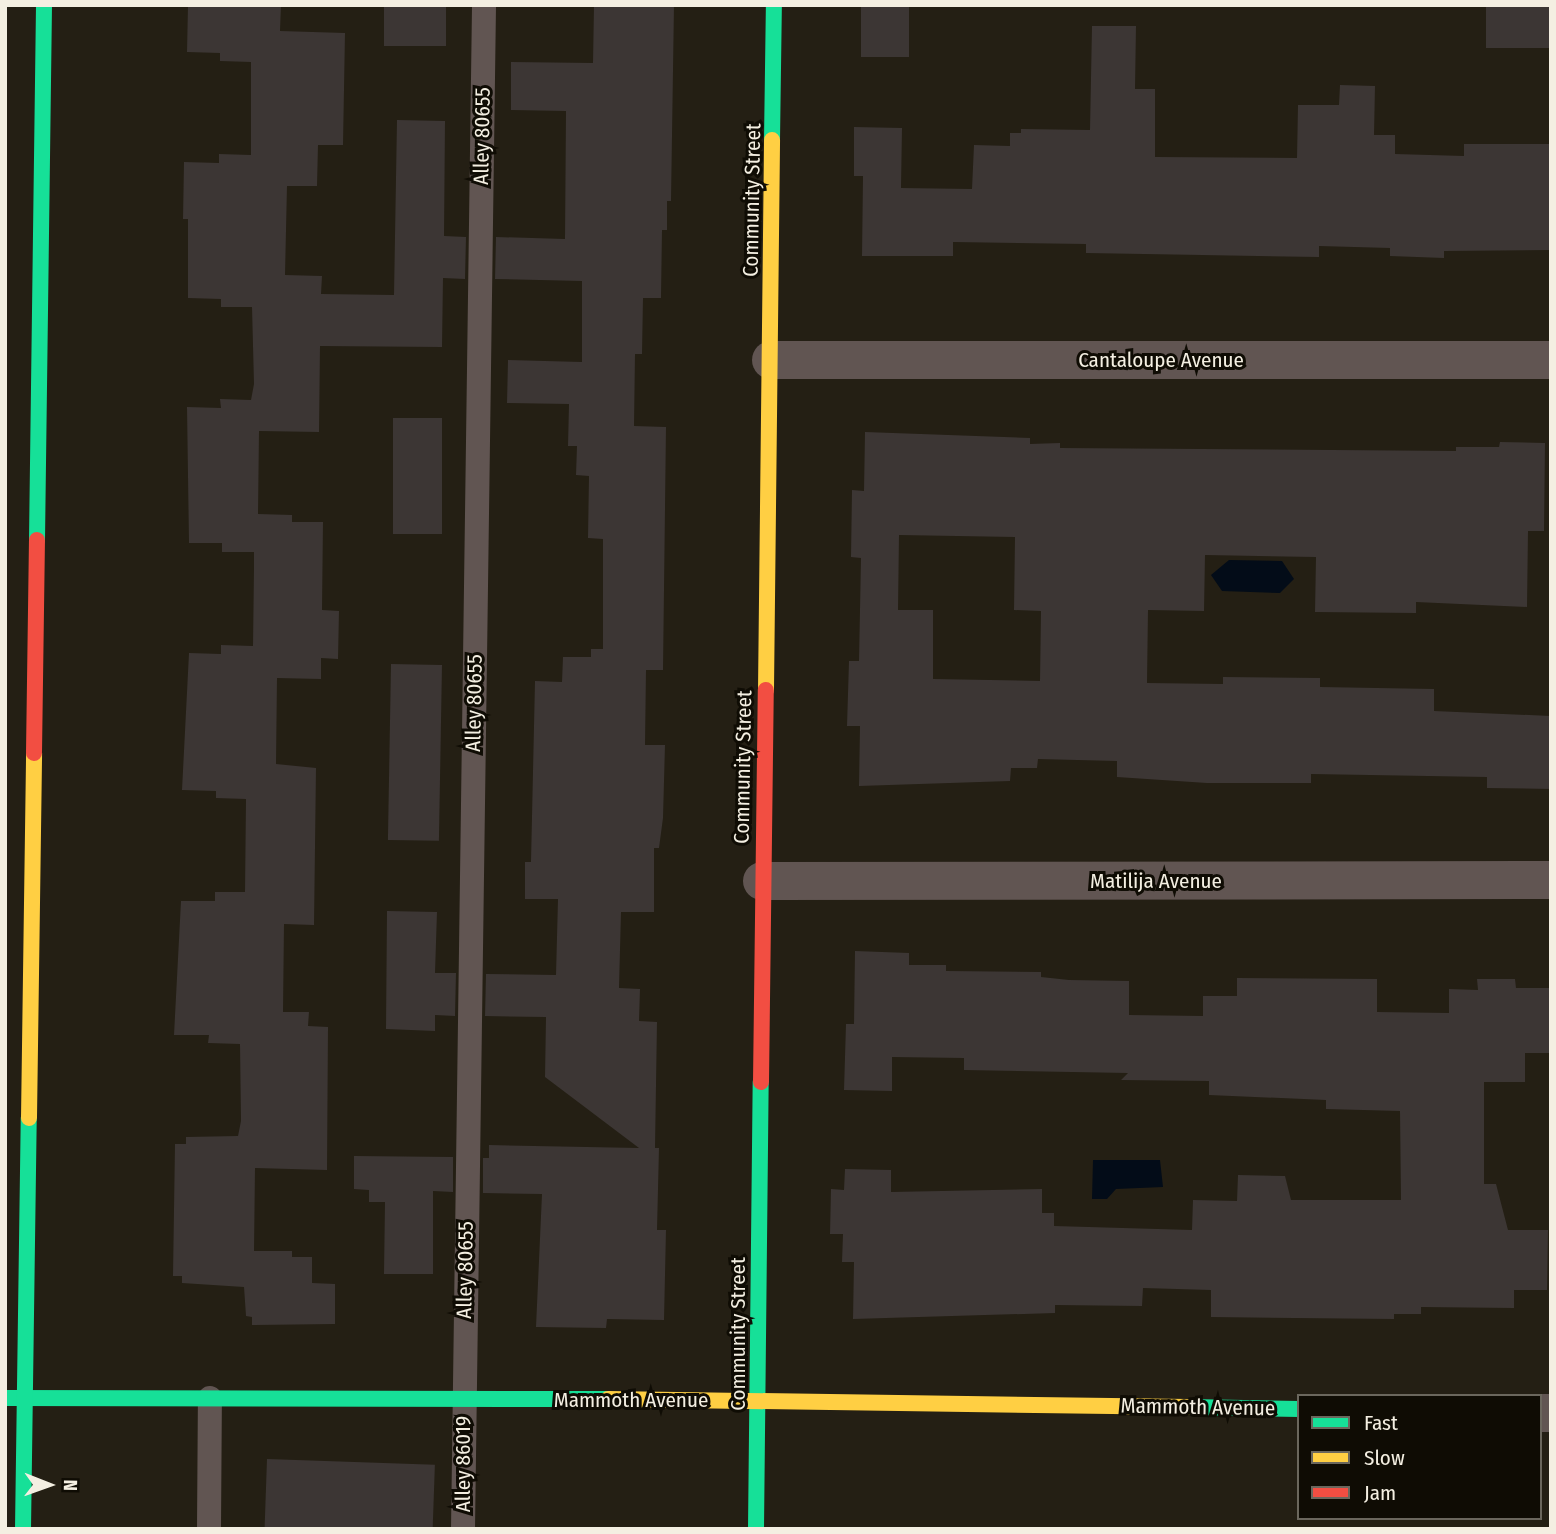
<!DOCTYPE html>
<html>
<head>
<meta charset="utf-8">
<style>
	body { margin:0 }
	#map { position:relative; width:1556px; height:1534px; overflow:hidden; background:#241f14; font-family:"Fira Sans Condensed",sans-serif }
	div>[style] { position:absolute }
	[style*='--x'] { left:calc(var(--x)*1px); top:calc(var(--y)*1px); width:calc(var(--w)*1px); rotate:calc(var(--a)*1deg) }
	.water>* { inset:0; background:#030c18 }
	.building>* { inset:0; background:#3c3634; transform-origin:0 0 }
	.lane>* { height:24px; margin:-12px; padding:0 12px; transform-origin:12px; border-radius:12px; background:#615552 }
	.street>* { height:38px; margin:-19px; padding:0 19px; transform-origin:19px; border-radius:19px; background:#615552 }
	.fast>* { height:16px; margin:-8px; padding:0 8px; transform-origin:8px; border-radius:8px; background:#16e098 }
	.slow>* { height:16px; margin:-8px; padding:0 8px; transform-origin:8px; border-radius:8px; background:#ffcf43 }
	.jam>* { height:16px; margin:-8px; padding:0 8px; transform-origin:8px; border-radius:8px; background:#f24e42 }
	span { translate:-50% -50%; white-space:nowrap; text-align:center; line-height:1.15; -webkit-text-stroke:6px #0f0c04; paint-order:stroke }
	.street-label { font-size:21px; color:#f4efe2 }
	.frame { position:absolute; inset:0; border:7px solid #f4efe2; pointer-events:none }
	.legend { position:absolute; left:1297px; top:1394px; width:245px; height:126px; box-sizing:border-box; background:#0f0c04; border:2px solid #6b675d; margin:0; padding:9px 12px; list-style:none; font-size:21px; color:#f4efe2 }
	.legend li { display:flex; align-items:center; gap:14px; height:35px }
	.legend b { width:35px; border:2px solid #6b675d }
	.north { position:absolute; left:14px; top:1450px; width:70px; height:70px; -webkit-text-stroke:5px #0f0c04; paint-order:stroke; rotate:91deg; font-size:19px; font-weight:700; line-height:28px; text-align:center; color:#f4efe2 }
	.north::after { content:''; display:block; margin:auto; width:24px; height:32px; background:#f4efe2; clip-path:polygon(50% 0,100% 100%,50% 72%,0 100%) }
</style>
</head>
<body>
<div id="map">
	<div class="water">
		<i style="clip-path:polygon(1229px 560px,1282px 561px,1294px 579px,1280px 593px,1222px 591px,1211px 575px)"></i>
		<i style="clip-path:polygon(1093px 1160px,1160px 1160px,1163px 1187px,1116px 1189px,1107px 1199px,1092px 1199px)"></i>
	</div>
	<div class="building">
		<i style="clip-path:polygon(188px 5px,281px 5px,280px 31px,345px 33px,343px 145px,318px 145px,317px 186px,287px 186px,285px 275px,322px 276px,321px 294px,394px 295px,397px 120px,445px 121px,444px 236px,466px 237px,465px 279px,443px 278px,442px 347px,320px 346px,319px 432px,259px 431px,258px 514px,292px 515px,292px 522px,323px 522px,322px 610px,339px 611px,338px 659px,321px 658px,321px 679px,277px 678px,276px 764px,316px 768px,314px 925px,284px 924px,283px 1012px,309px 1012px,308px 1026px,328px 1027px,327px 1170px,255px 1168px,254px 1251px,292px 1251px,292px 1257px,312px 1257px,312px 1283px,335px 1284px,335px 1324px,252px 1325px,252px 1317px,246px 1316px,244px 1287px,182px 1283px,182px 1276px,173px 1276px,175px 1144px,186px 1144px,186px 1137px,238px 1136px,241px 1121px,240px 1044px,208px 1043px,209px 1035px,174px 1035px,181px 901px,215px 901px,215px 892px,245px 892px,246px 799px,216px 798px,216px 791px,182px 790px,189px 653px,221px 654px,221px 645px,253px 646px,254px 567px,254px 552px,222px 552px,222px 543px,189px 543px,187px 407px,221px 408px,220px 399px,251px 400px,254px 384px,252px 307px,221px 307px,221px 299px,188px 298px,188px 219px,183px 219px,184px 162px,219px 163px,219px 154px,251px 155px,251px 62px,220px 61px,220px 53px,187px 52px)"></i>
		<i style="left:384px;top:5px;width:62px;height:41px"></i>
		<i style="clip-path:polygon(594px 5px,674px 5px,671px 201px,667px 201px,667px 230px,662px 230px,661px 298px,643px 298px,642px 354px,635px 354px,634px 426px,666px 427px,663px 670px,646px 670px,645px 745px,665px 745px,663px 818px,659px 848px,654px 848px,654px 912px,621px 912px,619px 988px,640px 989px,639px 1021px,657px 1022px,655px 1148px,659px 1148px,657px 1230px,666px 1230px,664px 1320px,607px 1319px,606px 1328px,536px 1327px,542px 1194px,483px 1193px,483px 1158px,489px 1158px,489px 1145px,639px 1148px,545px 1077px,546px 1017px,485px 1016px,486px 974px,556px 975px,558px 899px,525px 899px,525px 862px,531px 862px,535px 681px,562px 682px,563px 657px,591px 657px,591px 649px,603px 649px,603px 539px,588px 538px,589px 476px,576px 475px,577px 446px,568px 446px,569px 404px,507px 403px,508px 360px,582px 362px,582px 281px,495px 279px,496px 237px,565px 239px,566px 111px,511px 110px,511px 62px,593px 63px)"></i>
		<i style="left:861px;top:5px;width:48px;height:52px"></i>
		<i style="left:1486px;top:5px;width:65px;height:43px"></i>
		<i style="clip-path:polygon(1092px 26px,1136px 26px,1135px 89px,1155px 89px,1155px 157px,1297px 158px,1298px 105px,1339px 105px,1340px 85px,1375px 86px,1374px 135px,1395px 135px,1395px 154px,1464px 156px,1464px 144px,1551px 144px,1551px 250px,1444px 251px,1444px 258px,1390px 256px,1390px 248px,1319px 246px,1319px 257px,1086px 253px,1086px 244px,953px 242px,953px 256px,862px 256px,863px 176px,854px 176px,854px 127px,902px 128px,901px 188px,972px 189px,974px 145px,1010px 146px,1010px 133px,1021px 133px,1021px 129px,1090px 130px)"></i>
		<i style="left:393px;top:418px;width:49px;height:116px"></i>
		<i style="clip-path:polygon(evenodd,865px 432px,1030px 438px,1030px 444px,1060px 443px,1060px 448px,1456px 451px,1456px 447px,1499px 447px,1500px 442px,1545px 443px,1544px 531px,1528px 531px,1527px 607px,1416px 602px,1416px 613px,1315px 612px,1316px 557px,1205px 555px,1204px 611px,1148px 610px,1147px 683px,1223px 684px,1223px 677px,1320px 678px,1320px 687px,1434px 689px,1434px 711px,1551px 716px,1551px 789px,1487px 788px,1487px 777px,1311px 774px,1311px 783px,1207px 783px,1117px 777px,1117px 761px,1038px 759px,1037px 768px,1011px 768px,1010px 781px,859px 786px,860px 726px,847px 726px,849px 661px,859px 661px,861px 558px,851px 557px,852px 490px,864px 491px,865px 432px,899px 535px,1015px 537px,1014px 610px,1041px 611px,1040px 681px,933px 679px,933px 610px,898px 610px,899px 535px)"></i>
		<i style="left:391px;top:664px;width:51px;height:176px;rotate:1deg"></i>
		<i style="clip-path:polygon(387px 911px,437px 912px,435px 973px,456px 973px,455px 1016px,435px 1015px,435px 1031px,386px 1029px)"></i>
		<i style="clip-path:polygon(855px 951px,909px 953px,909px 965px,946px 965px,946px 971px,1041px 972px,1041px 977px,1069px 980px,1129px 981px,1129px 1015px,1203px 1016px,1203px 996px,1237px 996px,1237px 978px,1377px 979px,1377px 1012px,1449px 1013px,1449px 989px,1478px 990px,1477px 979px,1515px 979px,1516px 988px,1551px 988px,1551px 1053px,1525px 1053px,1525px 1082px,1484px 1082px,1484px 1184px,1496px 1184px,1508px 1230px,1548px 1230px,1547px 1290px,1514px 1290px,1514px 1308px,1421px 1307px,1421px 1314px,1394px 1314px,1394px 1319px,1211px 1317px,1211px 1290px,1143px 1288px,1142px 1306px,1055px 1305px,1055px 1313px,853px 1319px,854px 1262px,842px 1262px,843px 1234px,830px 1234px,831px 1189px,844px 1190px,845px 1169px,891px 1170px,891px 1192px,1042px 1189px,1042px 1213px,1054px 1213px,1054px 1226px,1192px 1230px,1193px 1200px,1237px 1201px,1238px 1175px,1285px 1176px,1291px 1200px,1401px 1200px,1400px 1111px,1326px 1109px,1326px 1100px,1209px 1095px,1209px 1081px,1121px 1080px,1128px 1073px,964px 1070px,964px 1058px,892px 1057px,892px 1091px,844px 1090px,846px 1024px,854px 1024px)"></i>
		<i style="clip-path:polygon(354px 1156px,453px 1157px,453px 1192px,433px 1191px,433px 1274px,384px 1274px,385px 1202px,369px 1202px,369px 1190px,354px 1189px)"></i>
		<i style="left:267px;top:1459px;width:168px;height:70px;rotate:2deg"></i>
	</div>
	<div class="lane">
		<i style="--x:209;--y:1529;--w:131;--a:-89.6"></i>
		<i style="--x:463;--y:1529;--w:1524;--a:-89.21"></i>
	</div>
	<div class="street">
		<i style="--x:771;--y:360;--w:780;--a:0"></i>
		<i style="--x:762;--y:881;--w:789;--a:-0.07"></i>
		<i style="--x:1540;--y:1413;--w:11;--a:0"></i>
	</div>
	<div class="fast">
		<i style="--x:772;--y:140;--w:135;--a:-89.2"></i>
		<i style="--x:37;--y:540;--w:535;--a:-89.25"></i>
		<i style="--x:5;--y:1398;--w:603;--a:0.1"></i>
		<i style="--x:1188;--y:1407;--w:111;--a:1"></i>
		<i style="--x:23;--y:1529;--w:411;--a:-89.2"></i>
		<i style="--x:756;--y:1529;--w:447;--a:-89.4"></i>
	</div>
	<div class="slow">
		<i style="--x:766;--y:690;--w:550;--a:-89.37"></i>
		<i style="--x:29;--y:1118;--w:365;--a:-89.2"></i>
		<i style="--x:608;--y:1399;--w:580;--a:0.79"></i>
	</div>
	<div class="jam">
		<i style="--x:34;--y:753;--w:213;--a:-89.2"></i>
		<i style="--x:761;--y:1082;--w:392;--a:-89.3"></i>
	</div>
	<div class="street-label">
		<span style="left:482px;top:136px;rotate:-89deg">Alley 80655</span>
		<span style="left:752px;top:200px;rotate:-89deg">Community Street</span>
		<span style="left:1161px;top:360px">Cantaloupe Avenue</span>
		<span style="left:474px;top:703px;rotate:-89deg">Alley 80655</span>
		<span style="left:743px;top:767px;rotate:-89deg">Community Street</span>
		<span style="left:1156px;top:881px">Matilija Avenue</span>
		<span style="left:465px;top:1270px;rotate:-89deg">Alley 80655</span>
		<span style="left:738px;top:1334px;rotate:-90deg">Community Street</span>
		<span style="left:631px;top:1400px">Mammoth Avenue</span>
		<span style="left:1198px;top:1407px;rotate:1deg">Mammoth Avenue</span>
		<span style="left:463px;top:1464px;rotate:-90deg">Alley 86019</span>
	</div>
	<div class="frame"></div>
	<ul class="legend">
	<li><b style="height:9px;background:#16e098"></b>Fast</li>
	<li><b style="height:9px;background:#ffcf43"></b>Slow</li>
	<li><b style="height:9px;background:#f24e42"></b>Jam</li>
	</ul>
	<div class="north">N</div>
</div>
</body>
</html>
